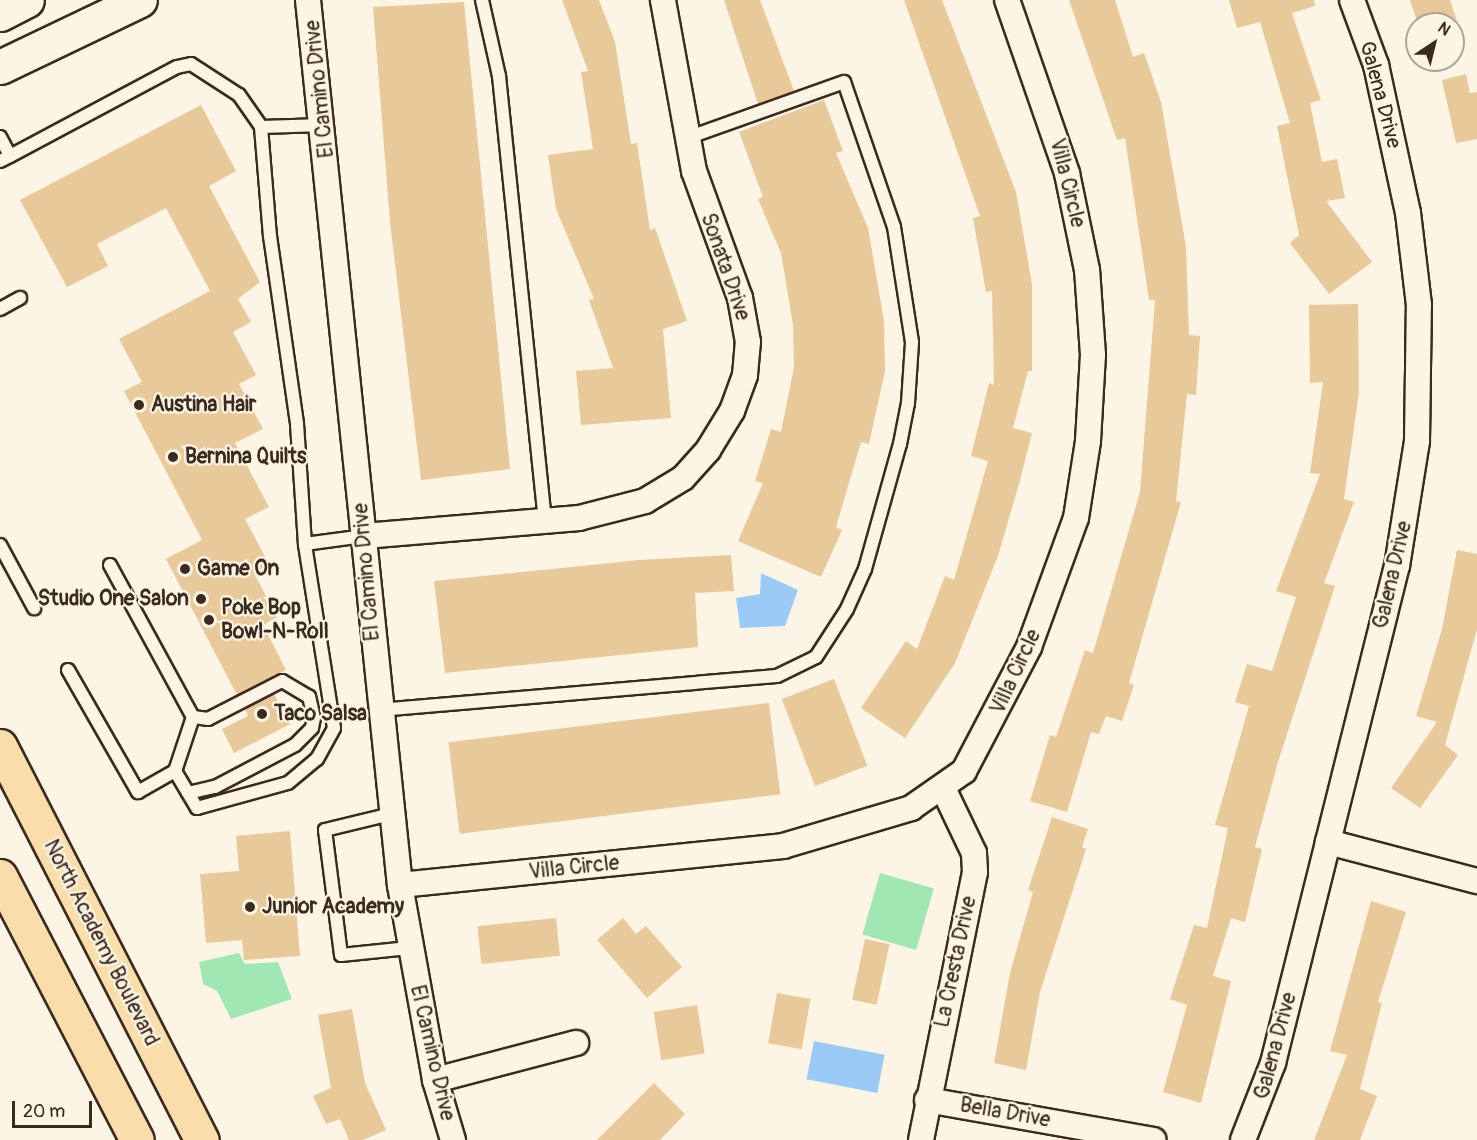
<!DOCTYPE html>
<html>
<head>
<meta charset="utf-8">
<style>
	body { margin:0 }
	#map { position:relative; width:1477px; height:1140px; overflow:hidden; background:#fcf5e5; font-family:Pangolin,sans-serif }
	div>[style] { position:absolute }
	[style*='--x'] { left:calc(var(--x)*1px); top:calc(var(--y)*1px); width:calc(var(--w)*1px); rotate:calc(var(--a)*1deg) }
	.green>* { inset:0; background:#a1e7b4; transform-origin:0 0 }
	.water>* { inset:0; background:#9acbf6; transform-origin:0 0 }
	.building>* { inset:0; background:#e7c99a; transform-origin:0 0 }
	.roads { filter:drop-shadow(2px 0 #3b2a1e) drop-shadow(-2px 0 #3b2a1e) drop-shadow(0 2px #3b2a1e) drop-shadow(0 -2px #3b2a1e) }
	.lane>* { height:12px; margin:-6px; padding:0 6px; transform-origin:6px; border-radius:6px; background:#fcf5e5 }
	.street>* { height:24px; margin:-12px; padding:0 12px; transform-origin:12px; border-radius:12px; background:#fcf5e5 }
	.secondary>* { height:33px; margin:-16.5px; padding:0 16.5px; transform-origin:16.5px; border-radius:16.5px; background:#fcf5e5 }
	.highway>* { height:33px; margin:-16.5px; padding:0 16.5px; transform-origin:16.5px; border-radius:16.5px; background:#f9deab }
	.dots>* { width:16px; height:16px; translate:-50% -50%; box-sizing:border-box; border:3px solid #fcf5e5; border-radius:50% }
	span { translate:-50% -50%; white-space:nowrap; text-align:center; line-height:1.15; -webkit-text-stroke:4.5px #fcf5e5; paint-order:stroke }
	.street-label { font-size:21px; color:#3b2a1e }
	.poi-label { font-size:21px; color:#3b2a1e; font-weight:700 }
	.left { translate:0 -50%; text-align:left }
	.right { translate:-100% -50%; text-align:right }
	.north { position:absolute; left:1405px; top:12px; width:60px; height:60px; box-sizing:border-box; background:#fcf5e5; border:2px solid #afa495; border-radius:50%; rotate:35deg; font-size:16px; font-weight:700; line-height:24px; text-align:center; color:#3b2a1e }
	.north::after { content:''; display:block; margin:auto; width:21px; height:27px; background:#3b2a1e; clip-path:polygon(50% 0,100% 100%,50% 72%,0 100%) }
	.scale { position:absolute; left:12px; top:1101px; width:80px; height:27px; box-sizing:border-box; border:3px solid #3b2a1e; border-top:0; padding-left:8px; font-size:18px; line-height:21px; white-space:nowrap; color:#3b2a1e; -webkit-text-stroke:4px #fcf5e5; paint-order:stroke }
</style>
</head>
<body>
<div id="map">
	<div class="green">
		<i style="left:880px;top:873px;width:56px;height:64px;rotate:16deg"></i>
		<i style="clip-path:polygon(239px 953px,245px 964px,278px 962px,292px 999px,231px 1019px,217px 991px,203px 984px,199px 962px)"></i>
	</div>
	<div class="water">
		<i style="clip-path:polygon(761px 573px,798px 590px,785px 626px,740px 628px,736px 598px,760px 594px)"></i>
		<i style="left:814px;top:1041px;width:72px;height:39px;rotate:11deg"></i>
	</div>
	<div class="building">
		<i style="clip-path:polygon(562px 0,599px 0,615px 42px,631px 144px,637px 143px,650px 230px,655px 228px,687px 321px,663px 329px,671px 418px,581px 425px,576px 371px,613px 368px,589px 300px,594px 299px,556px 209px,548px 155px,593px 149px,581px 72px,588px 71px)"></i>
		<i style="clip-path:polygon(724px 0,760px 0,794px 91px,758px 104px)"></i>
		<i style="clip-path:polygon(904px 0,942px 0,1016px 192px,1032px 284px,1032px 371px,1028px 371px,1013px 428px,1032px 433px,1019px 484px,998px 556px,955px 663px,905px 738px,861px 708px,906px 641px,917px 649px,945px 576px,954px 580px,988px 461px,971px 456px,989px 383px,994px 385px,992px 291px,986px 292px,973px 218px,980px 216px)"></i>
		<i style="clip-path:polygon(1069px 0,1115px 0,1133px 57px,1144px 53px,1161px 102px,1186px 247px,1189px 335px,1200px 336px,1196px 395px,1187px 394px,1176px 501px,1181px 502px,1129px 683px,1134px 685px,1122px 721px,1106px 716px,1099px 734px,1091px 732px,1067px 812px,1030px 801px,1050px 735px,1056px 737px,1085px 650px,1093px 653px,1140px 492px,1155px 300px,1149px 300px,1125px 138px,1117px 140px)"></i>
		<i style="clip-path:polygon(1229px 0,1314px 0,1315px 6px,1292px 13px,1321px 100px,1310px 103px,1322px 162px,1337px 159px,1345px 198px,1326px 201px,1372px 262px,1329px 294px,1290px 243px,1299px 235px,1277px 126px,1290px 123px,1260px 22px,1237px 28px)"></i>
		<i style="clip-path:polygon(1410px 0,1450px 0,1458px 24px,1418px 24px)"></i>
		<i style="clip-path:polygon(464px 2px,510px 469px,421px 480px,390px 222px,373px 7px)"></i>
		<i style="clip-path:polygon(1466px 74px,1470px 93px,1477px 92px,1477px 139px,1456px 143px,1442px 80px)"></i>
		<i style="clip-path:polygon(824px 100px,843px 151px,836px 153px,868px 228px,884px 321px,885px 371px,869px 444px,861px 442px,836px 527px,842px 530px,821px 577px,738px 541px,763px 483px,755px 481px,771px 429px,781px 432px,794px 367px,793px 325px,781px 253px,758px 199px,763px 197px,739px 132px)"></i>
		<i style="clip-path:polygon(201px 105px,236px 171px,209px 186px,260px 282px,238px 299px,251px 322px,233px 332px,256px 375px,239px 384px,263px 429px,235px 443px,269px 507px,245px 519px,269px 564px,254px 573px,277px 617px,263px 625px,286px 670px,237px 695px,166px 559px,202px 540px,124px 391px,142px 382px,119px 339px,210px 291px,166px 208px,97px 244px,108px 266px,67px 287px,20px 200px)"></i>
		<i style="clip-path:polygon(1358px 304px,1359px 392px,1344px 499px,1354px 502px,1324px 583px,1335px 586px,1278px 762px,1255px 847px,1262px 849px,1245px 922px,1231px 918px,1213px 976px,1231px 981px,1201px 1103px,1163px 1092px,1187px 1005px,1170px 999px,1194px 925px,1207px 928px,1228px 828px,1215px 825px,1249px 706px,1235px 702px,1247px 664px,1272px 671px,1296px 597px,1276px 591px,1320px 474px,1310px 473px,1323px 382px,1310px 383px,1309px 305px)"></i>
		<i style="clip-path:polygon(1457px 550px,1477px 554px,1477px 629px,1445px 745px,1458px 755px,1420px 808px,1391px 788px,1437px 722px,1416px 716px,1442px 629px)"></i>
		<i style="clip-path:polygon(731px 555px,734px 591px,695px 593px,698px 647px,445px 673px,434px 581px,639px 560px)"></i>
		<i style="left:834px;top:679px;width:93px;height:56px;rotate:69deg"></i>
		<i style="clip-path:polygon(274px 694px,290px 724px,234px 753px,222px 729px,248px 716px,245px 709px)"></i>
		<i style="left:769px;top:703px;width:92px;height:323px;rotate:83deg"></i>
		<i style="clip-path:polygon(1052px 817px,1088px 829px,1082px 847px,1086px 849px,1040px 992px,1026px 1070px,994px 1063px,1010px 973px,1033px 892px,1028px 890px)"></i>
		<i style="clip-path:polygon(290px 831px,300px 956px,244px 960px,242px 940px,206px 943px,200px 874px,239px 871px,236px 836px)"></i>
		<i style="clip-path:polygon(1371px 901px,1406px 912px,1378px 1002px,1382px 1003px,1360px 1089px,1377px 1096px,1360px 1140px,1314px 1140px,1347px 1055px,1330px 1051px)"></i>
		<i style="left:556px;top:918px;width:38px;height:79px;rotate:84deg"></i>
		<i style="clip-path:polygon(623px 918px,636px 934px,646px 926px,682px 967px,647px 998px,597px 940px)"></i>
		<i style="left:865px;top:939px;width:25px;height:62px;rotate:12deg"></i>
		<i style="left:777px;top:993px;width:34px;height:51px;rotate:10deg"></i>
		<i style="left:697px;top:1005px;width:49px;height:44px;rotate:81deg"></i>
		<i style="clip-path:polygon(352px 1009px,365px 1083px,386px 1130px,363px 1140px,349px 1140px,340px 1119px,326px 1124px,313px 1096px,331px 1088px,318px 1015px)"></i>
		<i style="clip-path:polygon(654px 1083px,685px 1114px,660px 1140px,597px 1140px)"></i>
	</div>
	<div class="roads">
		<div class="lane">
			<i style="--x:482;--y:0;--w:78;--a:77.4"></i>
			<i style="--x:499;--y:76;--w:447;--a:84.1"></i>
			<i style="--x:261;--y:127;--w:109;--a:85.3"></i>
			<i style="--x:270;--y:236;--w:190;--a:81.8"></i>
			<i style="--x:297;--y:424;--w:120;--a:86.2"></i>
			<i style="--x:305;--y:544;--w:60;--a:-7.7"></i>
			<i style="--x:0;--y:137;--w:21;--a:62"></i>
			<i style="--x:10;--y:156;--w:11;--a:153"></i>
			<i style="--x:10;--y:156;--w:189;--a:-28.1"></i>
			<i style="--x:177;--y:67;--w:14;--a:-12"></i>
			<i style="--x:191;--y:64;--w:57;--a:32.9"></i>
			<i style="--x:239;--y:95;--w:39;--a:55"></i>
			<i style="--x:261;--y:127;--w:63;--a:-1.8"></i>
			<i style="--x:0;--y:309;--w:23;--a:-29"></i>
			<i style="--x:0;--y:545;--w:72;--a:61.6"></i>
			<i style="--x:110;--y:565;--w:173;--a:61.4"></i>
			<i style="--x:193;--y:717;--w:57;--a:108.4"></i>
			<i style="--x:68;--y:670;--w:141;--a:60.2"></i>
			<i style="--x:138;--y:792;--w:43;--a:-29.6"></i>
			<i style="--x:175;--y:771;--w:43;--a:59.3"></i>
			<i style="--x:197;--y:808;--w:94;--a:-15.4"></i>
			<i style="--x:288;--y:783;--w:38;--a:-40"></i>
			<i style="--x:317;--y:759;--w:35;--a:-61"></i>
			<i style="--x:334;--y:728;--w:186;--a:-99"></i>
			<i style="--x:379;--y:710;--w:399;--a:-4.9"></i>
			<i style="--x:777;--y:676;--w:43;--a:-26"></i>
			<i style="--x:816;--y:657;--w:57;--a:-57.1"></i>
			<i style="--x:847;--y:609;--w:44;--a:-65.8"></i>
			<i style="--x:865;--y:569;--w:130;--a:-74.4"></i>
			<i style="--x:900;--y:444;--w:42;--a:-79"></i>
			<i style="--x:908;--y:403;--w:61;--a:-86.2"></i>
			<i style="--x:912;--y:342;--w:116;--a:-98.9"></i>
			<i style="--x:894;--y:227;--w:153;--a:-109"></i>
			<i style="--x:844;--y:82;--w:167;--a:160.4"></i>
			<i style="--x:188;--y:793;--w:28;--a:-13"></i>
			<i style="--x:215;--y:787;--w:90;--a:-27.7"></i>
			<i style="--x:295;--y:745;--w:24;--a:-45"></i>
			<i style="--x:312;--y:728;--w:10;--a:-79"></i>
			<i style="--x:314;--y:718;--w:22;--a:-103"></i>
			<i style="--x:309;--y:697;--w:31;--a:-149"></i>
			<i style="--x:282;--y:681;--w:83;--a:152.8"></i>
			<i style="--x:208;--y:719;--w:15;--a:-172"></i>
			<i style="--x:391;--y:814;--w:68;--a:166.4"></i>
			<i style="--x:325;--y:830;--w:126;--a:82.7"></i>
			<i style="--x:341;--y:955;--w:68;--a:-5.9"></i>
		</div>
		<div class="street">
			<i style="--x:308;--y:0;--w:890;--a:84.07"></i>
			<i style="--x:400;--y:885;--w:198;--a:79.8"></i>
			<i style="--x:435;--y:1080;--w:63;--a:73.3"></i>
			<i style="--x:364;--y:536;--w:216;--a:-4.8"></i>
			<i style="--x:579;--y:518;--w:68;--a:-14.4"></i>
			<i style="--x:645;--y:501;--w:44;--a:-31.2"></i>
			<i style="--x:683;--y:478;--w:38;--a:-48"></i>
			<i style="--x:708;--y:450;--w:46;--a:-58.4"></i>
			<i style="--x:732;--y:411;--w:38;--a:-70"></i>
			<i style="--x:745;--y:375;--w:33;--a:-85"></i>
			<i style="--x:748;--y:342;--w:45;--a:-100.3"></i>
			<i style="--x:740;--y:298;--w:135;--a:-109.9"></i>
			<i style="--x:694;--y:171;--w:174;--a:-100.3"></i>
			<i style="--x:1328;--y:842;--w:154;--a:14.7"></i>
			<i style="--x:400;--y:885;--w:385;--a:-5.8"></i>
			<i style="--x:783;--y:846;--w:134;--a:-16.5"></i>
			<i style="--x:911;--y:808;--w:65;--a:-34.9"></i>
			<i style="--x:964;--y:771;--w:140;--a:-62.3"></i>
			<i style="--x:1029;--y:647;--w:137;--a:-70"></i>
			<i style="--x:1076;--y:518;--w:78;--a:-81.1"></i>
			<i style="--x:1088;--y:441;--w:86;--a:-86.7"></i>
			<i style="--x:1093;--y:355;--w:85;--a:-94"></i>
			<i style="--x:1087;--y:270;--w:99;--a:-101.7"></i>
			<i style="--x:1067;--y:173;--w:183;--a:-109.1"></i>
			<i style="--x:435;--y:1080;--w:146;--a:-14.7"></i>
			<i style="--x:927;--y:1100;--w:230;--a:10"></i>
			<i style="--x:921;--y:1140;--w:273;--a:-78.6"></i>
			<i style="--x:975;--y:872;--w:19;--a:-93"></i>
			<i style="--x:974;--y:853;--w:70;--a:-115.5"></i>
			<i style="--x:1243;--y:1140;--w:83;--a:-68.7"></i>
			<i style="--x:1273;--y:1063;--w:228;--a:-76"></i>
			<i style="--x:1328;--y:842;--w:284;--a:-76"></i>
			<i style="--x:1397;--y:566;--w:127;--a:-80.9"></i>
			<i style="--x:1417;--y:441;--w:136;--a:-89.2"></i>
			<i style="--x:1419;--y:305;--w:93;--a:-96.8"></i>
			<i style="--x:1408;--y:213;--w:151;--a:-102.2"></i>
			<i style="--x:1376;--y:65;--w:69;--a:-110.3"></i>
		</div>
		<div class="secondary">
			<i style="--x:0;--y:14;--w:30;--a:-27"></i>
			<i style="--x:0;--y:67;--w:155;--a:-25.6"></i>
		</div>
		<div class="highway">
			<i style="--x:0;--y:746;--w:443;--a:62.9"></i>
			<i style="--x:0;--y:876;--w:297;--a:62.6"></i>
		</div>
	</div>
	<div class="dots">
		<i style="left:139px;top:405px;background:#3b2a1e"></i>
		<i style="left:173px;top:457px;background:#3b2a1e"></i>
		<i style="left:185px;top:569px;background:#3b2a1e"></i>
		<i style="left:201px;top:599px;background:#3b2a1e"></i>
		<i style="left:209px;top:620px;background:#3b2a1e"></i>
		<i style="left:262px;top:714px;background:#3b2a1e"></i>
		<i style="left:250px;top:907px;background:#3b2a1e"></i>
	</div>
	<div class="street-label">
		<span style="left:320px;top:89px;rotate:-96deg">El Camino Drive</span>
		<span style="left:1380px;top:95px;rotate:75deg">Galena Drive</span>
		<span style="left:1067px;top:183px;rotate:76deg">Villa Circle</span>
		<span style="left:725px;top:267px;rotate:71deg">Sonata Drive</span>
		<span style="left:367px;top:572px;rotate:-95deg">El Camino Drive</span>
		<span style="left:1393px;top:575px;rotate:-77deg">Galena Drive</span>
		<span style="left:1016px;top:672px;rotate:-65deg">Villa Circle</span>
		<span style="left:574px;top:868px;rotate:-6deg">Villa Circle</span>
		<span style="left:101px;top:943px;rotate:63deg">North Academy Boulevard</span>
		<span style="left:956px;top:962px;rotate:-78deg">La Cresta Drive</span>
		<span style="left:1276px;top:1046px;rotate:-75deg">Galena Drive</span>
		<span style="left:432px;top:1053px;rotate:77deg">El Camino Drive</span>
		<span style="left:1005px;top:1113px;rotate:10deg">Bella Drive</span>
	</div>
	<div class="poi-label">
		<span class="left" style="left:151px;top:405px">Austina Hair</span>
		<span class="left" style="left:185px;top:457px">Bernina Quilts</span>
		<span class="left" style="left:197px;top:569px">Game On</span>
		<span class="right" style="left:189px;top:599px">Studio One Salon</span>
		<span class="left" style="left:221px;top:620px">Poke Bop<br>Bowl-N-Roll</span>
		<span class="left" style="left:274px;top:714px">Taco Salsa</span>
		<span class="left" style="left:262px;top:907px">Junior Academy</span>
	</div>
	<div class="north">N</div>
	<div class="scale">20 m</div>
</div>
</body>
</html>
